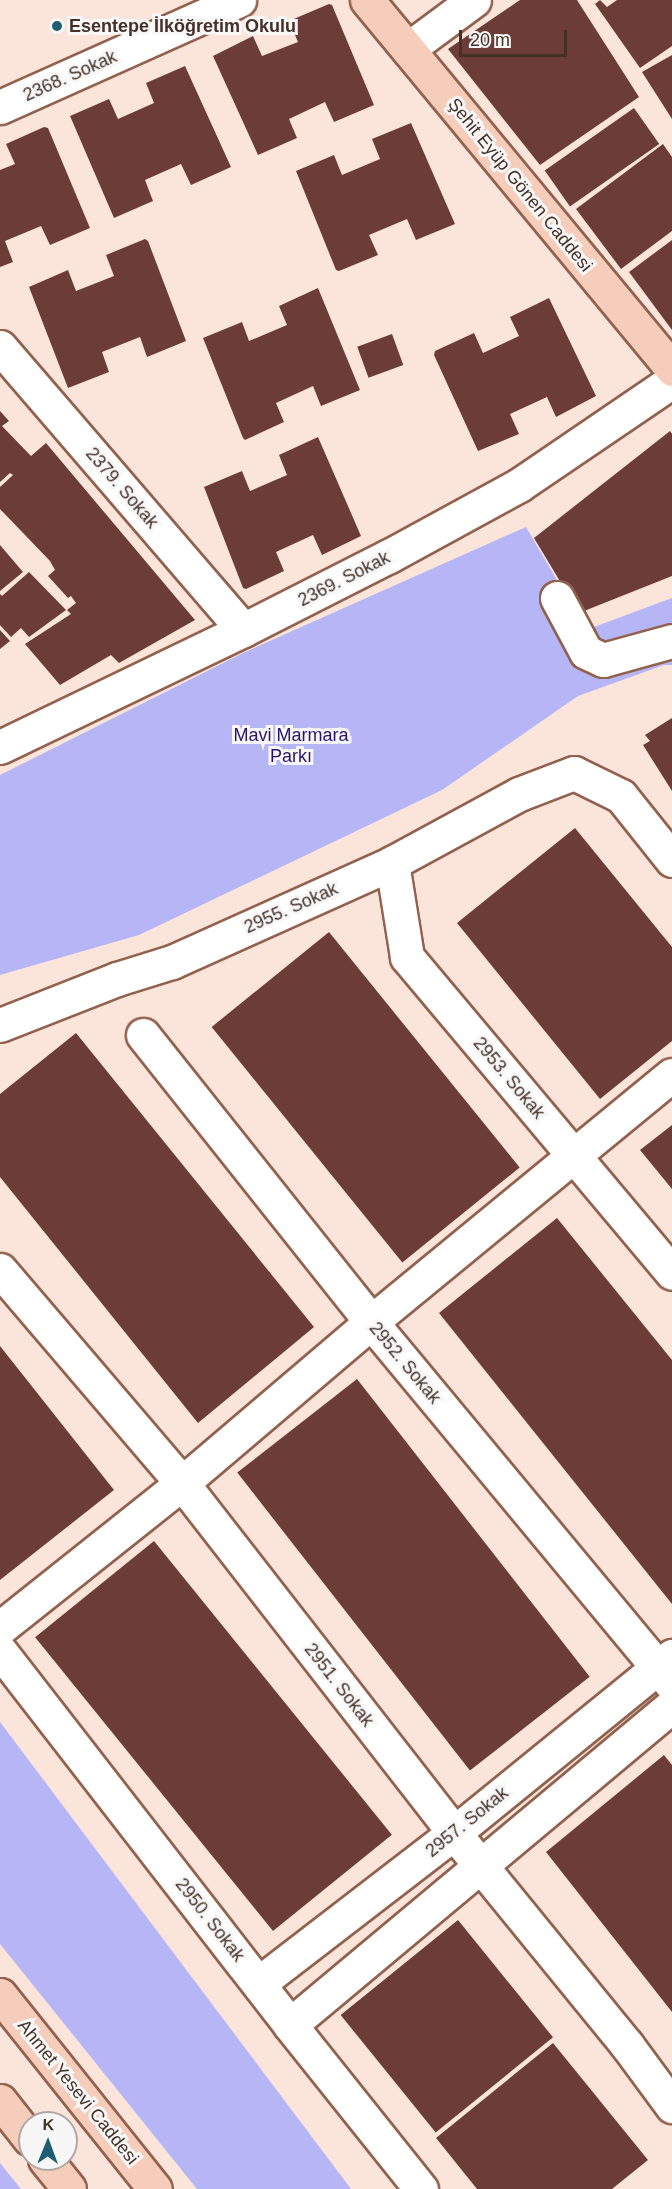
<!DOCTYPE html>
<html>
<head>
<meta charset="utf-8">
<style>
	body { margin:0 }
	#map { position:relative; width:672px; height:2189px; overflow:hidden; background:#fbe5db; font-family:Helvetica,sans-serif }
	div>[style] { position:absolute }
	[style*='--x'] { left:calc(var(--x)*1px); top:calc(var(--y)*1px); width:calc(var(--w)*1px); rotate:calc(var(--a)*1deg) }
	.green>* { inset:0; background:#b6b5f6 }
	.building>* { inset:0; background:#6c3c38; transform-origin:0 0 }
	.roads { filter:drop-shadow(2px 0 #91624e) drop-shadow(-2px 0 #91624e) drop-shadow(0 2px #91624e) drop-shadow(0 -2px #91624e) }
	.minor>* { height:33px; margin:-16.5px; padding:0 16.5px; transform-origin:16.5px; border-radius:16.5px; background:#fff }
	.major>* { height:33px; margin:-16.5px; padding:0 16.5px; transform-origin:16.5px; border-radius:16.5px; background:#f6cdba }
	.dots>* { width:16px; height:16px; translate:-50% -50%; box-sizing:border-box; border:3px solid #f7f7f7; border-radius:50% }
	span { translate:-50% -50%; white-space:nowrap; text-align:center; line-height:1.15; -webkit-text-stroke:6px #f7f7f7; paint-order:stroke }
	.poi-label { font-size:18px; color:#453027; font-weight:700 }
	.left { translate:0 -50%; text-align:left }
	.street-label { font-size:18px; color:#453027 }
	.park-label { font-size:18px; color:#29166a }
	.north { position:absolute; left:18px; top:2111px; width:60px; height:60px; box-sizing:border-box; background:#f7f7f7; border:2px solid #b0a7a4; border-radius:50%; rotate:1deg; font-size:16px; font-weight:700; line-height:24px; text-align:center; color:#453027 }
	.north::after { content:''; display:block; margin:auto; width:21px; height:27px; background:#1e5e73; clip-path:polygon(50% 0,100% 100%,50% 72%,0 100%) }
	.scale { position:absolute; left:459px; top:30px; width:108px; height:27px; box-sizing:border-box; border:3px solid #453027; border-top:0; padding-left:8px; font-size:18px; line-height:21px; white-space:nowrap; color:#453027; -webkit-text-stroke:4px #f7f7f7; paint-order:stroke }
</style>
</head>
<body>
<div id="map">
	<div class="green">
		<i style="clip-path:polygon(526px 527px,586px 630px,672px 598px,672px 665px,664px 665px,578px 696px,442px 790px,139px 935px,0 975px,0 775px,243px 653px)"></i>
		<i style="clip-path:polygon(0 1722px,351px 2189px,197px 2189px,0 1944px)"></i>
		<i style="clip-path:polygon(0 2163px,21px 2189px,0 2189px)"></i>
	</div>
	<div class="building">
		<i style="clip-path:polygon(520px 0,577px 0,639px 97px,540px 165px,448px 49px)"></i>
		<i style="clip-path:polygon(600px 0,607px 7px,617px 0,672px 0,672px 46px,640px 68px,595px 4px)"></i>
		<i style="clip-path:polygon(329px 4px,332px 5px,374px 105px,334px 122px,325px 102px,289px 119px,297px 138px,258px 155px,213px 56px,253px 36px,262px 56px,298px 42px,289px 21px)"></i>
		<i style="clip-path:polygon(672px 55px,672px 119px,642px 72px)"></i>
		<i style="clip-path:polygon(185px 66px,231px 167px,191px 185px,181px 164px,145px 180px,153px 201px,114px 218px,70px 116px,109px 99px,118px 119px,154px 103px,146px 83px)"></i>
		<i style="left:634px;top:108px;width:44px;height:109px;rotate:55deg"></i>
		<i style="clip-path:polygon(411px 123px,455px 224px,416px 240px,407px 219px,369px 235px,378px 255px,339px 271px,336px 270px,296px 171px,334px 155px,342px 175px,380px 159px,372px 139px)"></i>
		<i style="clip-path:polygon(44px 127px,48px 128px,90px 228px,50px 245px,41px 226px,5px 241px,13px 262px,0 267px,0 170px,15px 164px,6px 144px)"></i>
		<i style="clip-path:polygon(663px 144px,672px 157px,672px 231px,621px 269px,576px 209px)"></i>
		<i style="clip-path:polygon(145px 239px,148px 241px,186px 341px,147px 357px,140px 337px,102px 352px,109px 372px,68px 388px,29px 287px,68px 270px,76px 291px,114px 276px,106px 255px)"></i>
		<i style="clip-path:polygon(672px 240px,672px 330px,629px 272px)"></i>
		<i style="clip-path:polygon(318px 288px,360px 390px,321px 406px,313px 386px,276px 403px,284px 422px,245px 440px,243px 438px,203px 338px,242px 322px,249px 341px,287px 325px,279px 306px)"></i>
		<i style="clip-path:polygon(549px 298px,596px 396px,556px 417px,547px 397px,510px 414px,519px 434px,478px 451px,434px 355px,435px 351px,474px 333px,483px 353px,519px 336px,510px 317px)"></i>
		<i style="left:392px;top:334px;width:33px;height:37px;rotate:70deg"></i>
		<i style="clip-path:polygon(0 411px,9px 421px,2px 426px,31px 456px,46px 443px,195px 620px,119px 663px,111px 655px,60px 685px,25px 644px,71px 614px,67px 610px,76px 603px,71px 596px,68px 598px,48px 576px,55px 570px,50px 561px,0 509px,0 487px,13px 475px,10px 473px,0 482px)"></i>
		<i style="clip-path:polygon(670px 431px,672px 434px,672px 576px,579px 613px,534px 538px)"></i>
		<i style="clip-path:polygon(318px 437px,361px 536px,322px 555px,313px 535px,276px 552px,284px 571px,246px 589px,243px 588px,204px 487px,242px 471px,250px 491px,287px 475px,279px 455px)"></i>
		<i style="clip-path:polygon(0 545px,23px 572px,0 591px)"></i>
		<i style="clip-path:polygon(29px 572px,66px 610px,29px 637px,21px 628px,11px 637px,0 625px,0 594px,2px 596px)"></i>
		<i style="clip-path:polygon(0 630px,10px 641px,0 649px)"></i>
		<i style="clip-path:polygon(672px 718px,672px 791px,643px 745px,650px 741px,645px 735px)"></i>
		<i style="clip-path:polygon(575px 828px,672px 947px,672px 1041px,600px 1099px,457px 923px)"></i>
		<i style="left:329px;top:932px;width:303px;height:151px;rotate:51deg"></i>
		<i style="clip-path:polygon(76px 1033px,314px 1327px,198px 1423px,0 1177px,0 1094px)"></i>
		<i style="clip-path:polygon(672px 1125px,672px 1189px,640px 1150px)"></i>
		<i style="clip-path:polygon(557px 1218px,672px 1360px,672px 1604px,439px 1313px)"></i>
		<i style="clip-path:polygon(0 1346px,114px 1490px,0 1580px)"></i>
		<i style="left:357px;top:1379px;width:378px;height:152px;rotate:52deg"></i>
		<i style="left:154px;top:1541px;width:378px;height:153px;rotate:51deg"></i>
		<i style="clip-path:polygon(664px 1755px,672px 1765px,672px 2012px,546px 1852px)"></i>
		<i style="left:458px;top:1920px;width:151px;height:151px;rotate:51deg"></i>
		<i style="clip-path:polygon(553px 2043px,648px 2160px,612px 2189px,477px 2189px,436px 2138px)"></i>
	</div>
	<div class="roads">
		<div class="minor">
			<i style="--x:408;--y:49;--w:82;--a:-36.6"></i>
			<i style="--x:0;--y:107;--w:262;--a:-24.1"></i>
			<i style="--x:0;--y:347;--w:373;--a:49.3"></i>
			<i style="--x:557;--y:598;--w:61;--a:61.8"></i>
			<i style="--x:586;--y:652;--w:19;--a:25"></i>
			<i style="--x:603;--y:660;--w:72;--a:-15.4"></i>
			<i style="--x:0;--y:747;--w:270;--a:-25.7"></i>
			<i style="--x:243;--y:630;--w:164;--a:-26.9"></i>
			<i style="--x:389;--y:556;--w:148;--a:-28.6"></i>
			<i style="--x:519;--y:485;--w:185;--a:-34.2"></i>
			<i style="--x:392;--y:863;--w:95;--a:80.9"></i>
			<i style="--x:407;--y:957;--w:412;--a:50"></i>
			<i style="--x:0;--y:1025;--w:126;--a:-21.5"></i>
			<i style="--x:117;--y:979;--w:58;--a:-17.2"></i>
			<i style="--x:172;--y:962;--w:241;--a:-24.2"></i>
			<i style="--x:392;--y:863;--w:145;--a:-28.5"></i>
			<i style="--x:519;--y:794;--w:59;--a:-20.9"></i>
			<i style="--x:574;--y:773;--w:52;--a:26.1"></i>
			<i style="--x:621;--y:796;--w:82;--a:51.4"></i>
			<i style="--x:143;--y:1035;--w:367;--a:51.5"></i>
			<i style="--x:371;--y:1322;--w:472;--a:50.3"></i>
			<i style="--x:0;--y:1270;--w:280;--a:49.5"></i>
			<i style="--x:182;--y:1483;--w:443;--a:52.1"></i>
			<i style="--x:454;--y:1833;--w:274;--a:50.8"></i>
			<i style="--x:627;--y:2045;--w:76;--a:53.6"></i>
			<i style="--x:0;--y:1628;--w:233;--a:-38.5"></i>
			<i style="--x:182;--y:1483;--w:248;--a:-40.4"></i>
			<i style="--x:371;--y:1322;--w:389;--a:-39.4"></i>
			<i style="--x:0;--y:1651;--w:473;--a:52.2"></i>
			<i style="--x:290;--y:2025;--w:210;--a:51.4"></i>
			<i style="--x:259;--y:1983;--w:246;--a:-37.6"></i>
			<i style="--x:454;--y:1833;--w:281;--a:-39.1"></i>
			<i style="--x:290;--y:2025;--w:498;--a:-39.9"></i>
		</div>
		<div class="major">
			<i style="--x:367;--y:0;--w:479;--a:50.4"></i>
			<i style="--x:0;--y:1995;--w:248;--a:51.4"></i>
			<i style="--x:0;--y:2101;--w:48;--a:51.7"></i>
			<i style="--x:45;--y:2159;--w:38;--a:51"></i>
		</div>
	</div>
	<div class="dots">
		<i style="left:57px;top:26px;background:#1e5e73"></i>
	</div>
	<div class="poi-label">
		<span class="left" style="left:69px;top:26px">Esentepe İlköğretim Okulu</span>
	</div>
	<div class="street-label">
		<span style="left:70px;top:76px;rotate:-24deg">2368. Sokak</span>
		<span style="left:520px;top:185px;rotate:51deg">Şehit Eyüp Gönen Caddesi</span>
		<span style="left:122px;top:488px;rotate:49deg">2379. Sokak</span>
		<span style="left:344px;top:579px;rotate:-27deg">2369. Sokak</span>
		<span style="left:291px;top:908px;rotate:-24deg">2955. Sokak</span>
		<span style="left:509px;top:1078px;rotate:50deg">2953. Sokak</span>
		<span style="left:405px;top:1363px;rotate:50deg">2952. Sokak</span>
		<span style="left:339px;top:1685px;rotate:52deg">2951. Sokak</span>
		<span style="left:467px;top:1822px;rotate:-39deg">2957. Sokak</span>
		<span style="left:210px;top:1920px;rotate:52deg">2950. Sokak</span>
		<span style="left:78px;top:2092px;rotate:51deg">Ahmet Yesevi Caddesi</span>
	</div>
	<div class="park-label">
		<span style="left:291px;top:746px">Mavi Marmara<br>Parkı</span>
	</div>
	<div class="north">K</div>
	<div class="scale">20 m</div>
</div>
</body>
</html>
